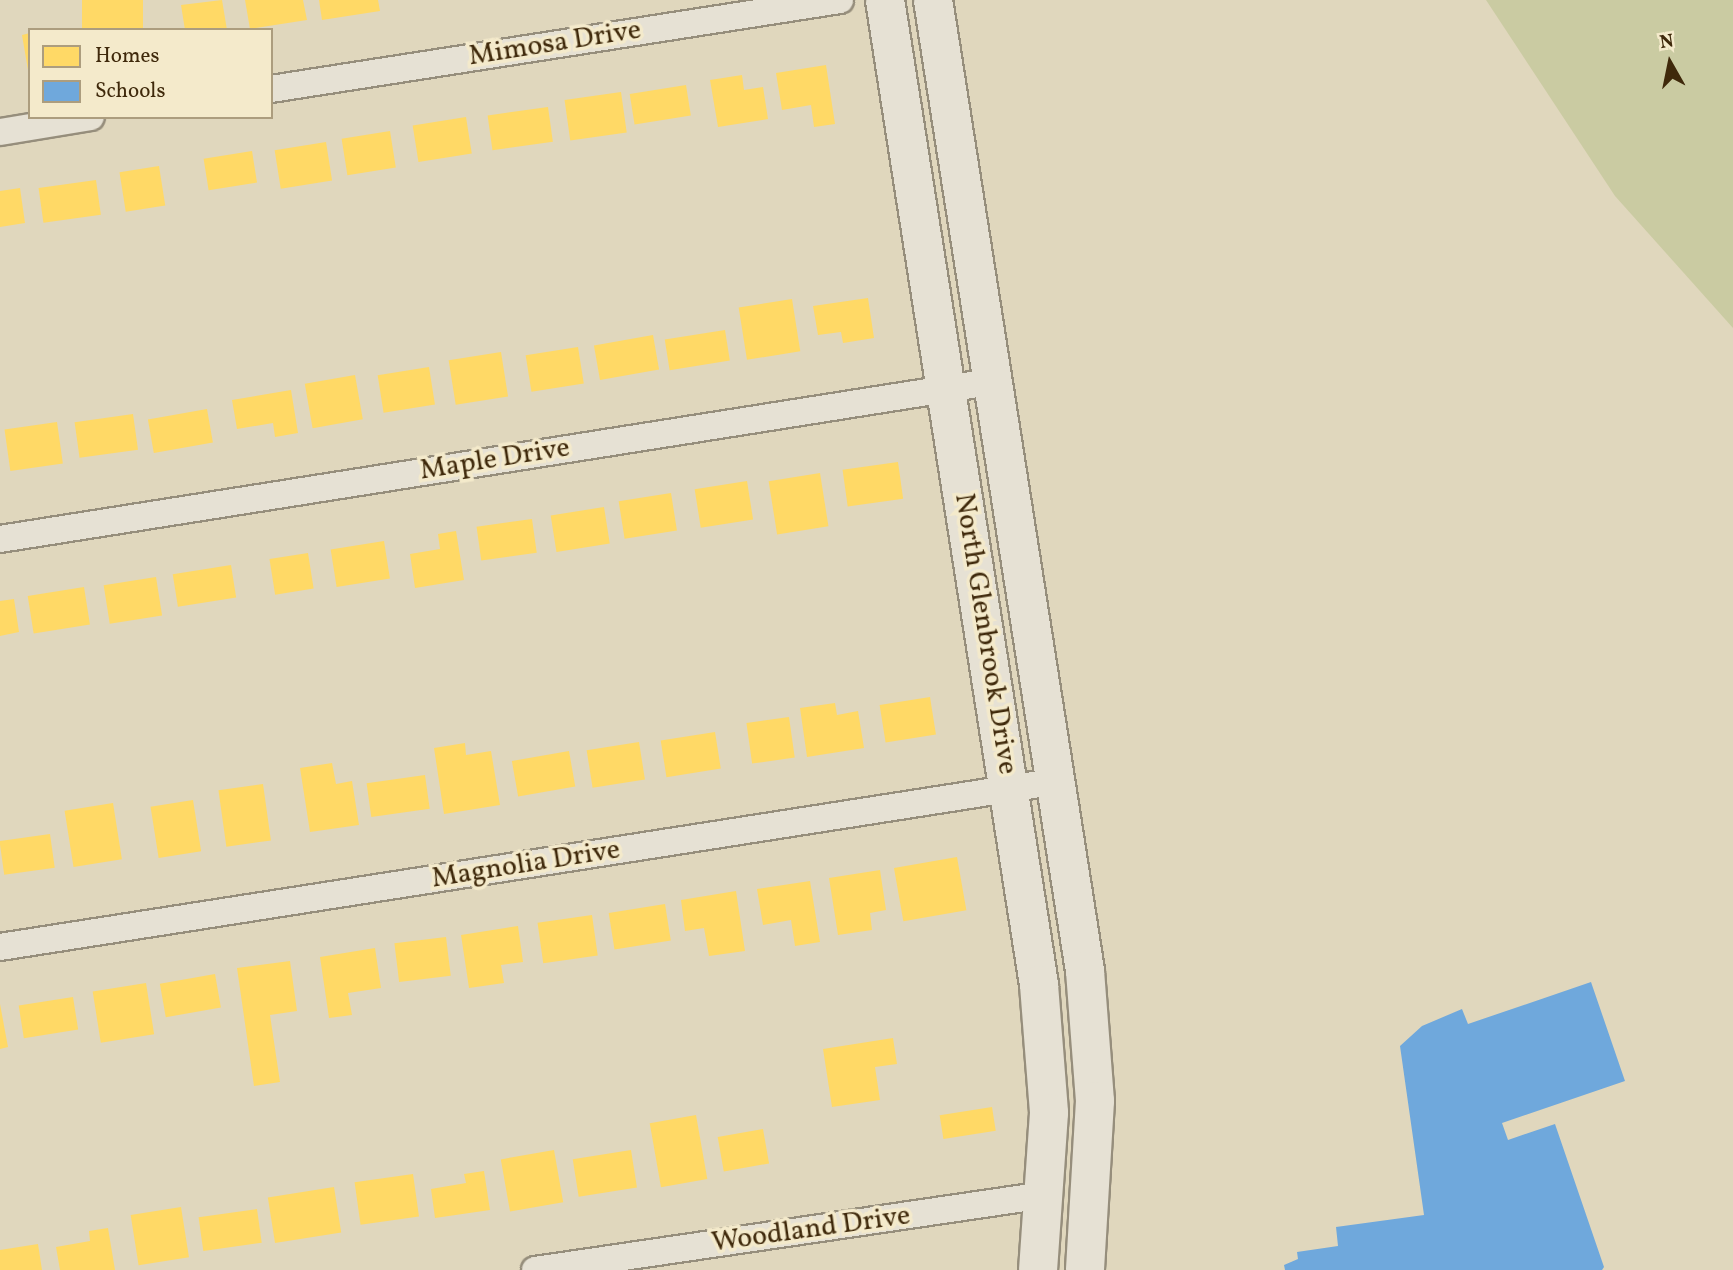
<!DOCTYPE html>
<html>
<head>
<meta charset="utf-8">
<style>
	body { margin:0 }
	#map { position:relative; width:1733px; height:1270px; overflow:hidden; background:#e0d7bd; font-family:Vollkorn,serif }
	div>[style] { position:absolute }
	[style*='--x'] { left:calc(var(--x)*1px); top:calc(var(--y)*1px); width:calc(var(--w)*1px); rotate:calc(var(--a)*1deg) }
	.green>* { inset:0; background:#cacba2 }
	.homes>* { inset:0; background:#ffd966; transform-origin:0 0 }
	.schools>* { inset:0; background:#6fa8dc }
	.roads { filter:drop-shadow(2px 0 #968e7c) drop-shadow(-2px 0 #968e7c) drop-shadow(0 2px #968e7c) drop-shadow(0 -2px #968e7c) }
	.minor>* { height:26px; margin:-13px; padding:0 13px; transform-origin:13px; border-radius:13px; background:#e6e1d4 }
	.secondary>* { height:38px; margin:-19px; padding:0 19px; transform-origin:19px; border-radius:19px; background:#e6e1d4 }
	span { translate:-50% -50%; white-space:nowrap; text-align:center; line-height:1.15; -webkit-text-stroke:7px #f4eacb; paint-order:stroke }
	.street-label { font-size:28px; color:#3f290b }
	.legend { position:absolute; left:28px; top:28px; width:245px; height:91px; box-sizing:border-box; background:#f4eacb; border:2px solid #ac9d7e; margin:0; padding:9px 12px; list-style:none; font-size:21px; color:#3f290b }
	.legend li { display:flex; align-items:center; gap:14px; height:35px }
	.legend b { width:35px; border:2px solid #ac9d7e }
	.north { position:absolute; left:1635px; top:28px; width:70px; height:70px; -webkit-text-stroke:5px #f4eacb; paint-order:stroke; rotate:351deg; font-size:19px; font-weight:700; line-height:28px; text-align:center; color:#3f290b }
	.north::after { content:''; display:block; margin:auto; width:24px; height:32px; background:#3f290b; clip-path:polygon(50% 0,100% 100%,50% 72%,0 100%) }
</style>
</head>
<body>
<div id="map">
	<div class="green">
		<i style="clip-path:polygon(1486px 0,1733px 0,1733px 328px,1615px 196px)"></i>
	</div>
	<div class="homes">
		<i style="left:82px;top:0;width:61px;height:30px"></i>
		<i style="clip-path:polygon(222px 0,227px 30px,185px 30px,181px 5px)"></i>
		<i style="clip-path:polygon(245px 0,303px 0,307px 20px,250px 29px)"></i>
		<i style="clip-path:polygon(319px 0,378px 0,380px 11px,322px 20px)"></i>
		<i style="clip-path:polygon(30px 33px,30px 70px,28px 70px,22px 35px)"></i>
		<i style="clip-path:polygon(826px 65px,835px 124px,814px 127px,811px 105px,782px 110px,776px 73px)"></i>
		<i style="clip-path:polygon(742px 75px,744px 90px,763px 87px,768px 119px,718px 127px,710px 80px)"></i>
		<i style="left:686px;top:85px;width:31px;height:57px;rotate:81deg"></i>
		<i style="left:621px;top:92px;width:41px;height:57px;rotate:82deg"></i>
		<i style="left:548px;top:107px;width:35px;height:61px;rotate:82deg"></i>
		<i style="left:466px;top:117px;width:37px;height:54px;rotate:81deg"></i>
		<i style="left:390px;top:131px;width:37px;height:49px;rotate:81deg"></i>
		<i style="left:326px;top:142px;width:39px;height:52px;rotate:81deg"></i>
		<i style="left:252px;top:151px;width:32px;height:49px;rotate:81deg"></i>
		<i style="left:159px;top:166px;width:40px;height:40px;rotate:81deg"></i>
		<i style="left:96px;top:180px;width:35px;height:58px;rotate:82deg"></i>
		<i style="clip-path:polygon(20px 188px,25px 223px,0 227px,0 191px)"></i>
		<i style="clip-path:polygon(868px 298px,874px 338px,843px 343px,841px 332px,818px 335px,813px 306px)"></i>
		<i style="left:792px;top:299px;width:53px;height:54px;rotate:81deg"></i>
		<i style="left:725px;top:330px;width:31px;height:61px;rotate:81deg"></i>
		<i style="left:653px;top:335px;width:35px;height:60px;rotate:80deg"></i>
		<i style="left:578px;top:347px;width:37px;height:53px;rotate:81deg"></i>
		<i style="left:501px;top:352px;width:45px;height:53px;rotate:81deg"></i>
		<i style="left:429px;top:367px;width:38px;height:52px;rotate:81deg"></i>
		<i style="left:355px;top:375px;width:45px;height:51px;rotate:80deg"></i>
		<i style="clip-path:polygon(291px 390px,298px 433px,275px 437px,273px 423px,237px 429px,232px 400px)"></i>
		<i style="left:207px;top:409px;width:34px;height:60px;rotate:80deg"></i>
		<i style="left:133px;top:414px;width:36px;height:59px;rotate:82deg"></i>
		<i style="left:57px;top:422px;width:42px;height:53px;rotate:82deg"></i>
		<i style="left:898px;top:462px;width:37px;height:56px;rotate:82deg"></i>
		<i style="left:820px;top:473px;width:54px;height:52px;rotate:81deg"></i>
		<i style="left:747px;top:481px;width:39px;height:53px;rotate:81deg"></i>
		<i style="left:671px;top:493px;width:38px;height:53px;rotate:81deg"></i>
		<i style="left:604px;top:507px;width:37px;height:54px;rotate:81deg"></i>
		<i style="left:532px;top:519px;width:34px;height:56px;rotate:82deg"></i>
		<i style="clip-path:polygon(456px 531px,464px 580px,415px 588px,410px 554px,440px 549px,438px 534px)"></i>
		<i style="left:384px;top:541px;width:38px;height:54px;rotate:81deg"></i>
		<i style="left:308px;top:553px;width:36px;height:39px;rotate:81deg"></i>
		<i style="left:231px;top:565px;width:33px;height:59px;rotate:81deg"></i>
		<i style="left:156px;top:577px;width:39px;height:53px;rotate:81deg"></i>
		<i style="left:84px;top:587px;width:38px;height:57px;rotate:81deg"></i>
		<i style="clip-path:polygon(14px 599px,19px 632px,0 636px,0 601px)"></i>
		<i style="left:930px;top:697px;width:38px;height:51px;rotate:81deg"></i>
		<i style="clip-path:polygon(835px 703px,837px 715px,858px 711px,864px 748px,807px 757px,800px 708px)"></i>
		<i style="left:789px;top:717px;width:41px;height:43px;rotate:82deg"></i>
		<i style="left:715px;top:732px;width:37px;height:55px;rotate:81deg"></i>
		<i style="left:639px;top:742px;width:38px;height:53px;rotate:81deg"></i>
		<i style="clip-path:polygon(465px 743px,466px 755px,491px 751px,500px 805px,444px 814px,434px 748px)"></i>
		<i style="left:569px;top:751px;width:36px;height:58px;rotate:80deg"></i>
		<i style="clip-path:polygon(332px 763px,336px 784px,352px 781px,359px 825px,310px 832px,300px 768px)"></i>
		<i style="left:425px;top:775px;width:34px;height:59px;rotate:82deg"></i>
		<i style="left:263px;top:784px;width:57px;height:45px;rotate:82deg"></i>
		<i style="left:193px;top:800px;width:52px;height:43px;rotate:81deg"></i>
		<i style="left:113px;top:803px;width:57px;height:49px;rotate:81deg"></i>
		<i style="left:50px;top:834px;width:34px;height:51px;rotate:82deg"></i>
		<i style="left:957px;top:857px;width:54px;height:64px;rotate:80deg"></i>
		<i style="clip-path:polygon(880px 870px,886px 910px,870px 913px,872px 930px,838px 935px,829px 878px)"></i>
		<i style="clip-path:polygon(810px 881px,820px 942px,795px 946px,791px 920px,763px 925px,757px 889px)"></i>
		<i style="clip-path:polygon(736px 891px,745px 951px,709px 956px,704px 928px,685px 931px,681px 900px)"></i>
		<i style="left:665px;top:904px;width:37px;height:57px;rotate:81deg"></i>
		<i style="left:592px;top:915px;width:41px;height:55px;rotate:82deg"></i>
		<i style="clip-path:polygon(518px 926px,523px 962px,501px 965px,504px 983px,469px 988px,461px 935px)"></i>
		<i style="left:446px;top:937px;width:39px;height:52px;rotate:83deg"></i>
		<i style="clip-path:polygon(375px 948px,381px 988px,348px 993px,352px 1015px,329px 1018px,320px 957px)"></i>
		<i style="clip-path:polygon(290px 961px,297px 1011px,270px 1015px,280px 1082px,254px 1086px,237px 968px)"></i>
		<i style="left:215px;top:974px;width:34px;height:56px;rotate:80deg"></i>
		<i style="left:146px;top:983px;width:52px;height:54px;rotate:81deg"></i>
		<i style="left:73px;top:997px;width:33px;height:55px;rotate:81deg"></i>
		<i style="clip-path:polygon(0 1004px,8px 1047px,0 1049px)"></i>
		<i style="clip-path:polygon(893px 1038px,897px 1064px,875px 1067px,880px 1100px,832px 1107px,823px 1049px)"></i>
		<i style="left:992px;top:1107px;width:24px;height:53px;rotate:81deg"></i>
		<i style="left:696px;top:1115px;width:65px;height:47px;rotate:80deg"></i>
		<i style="left:763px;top:1129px;width:35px;height:46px;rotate:80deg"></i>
		<i style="left:554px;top:1150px;width:53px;height:54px;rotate:80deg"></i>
		<i style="left:631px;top:1150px;width:38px;height:59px;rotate:81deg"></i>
		<i style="clip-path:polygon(484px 1171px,490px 1210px,435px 1218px,431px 1189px,466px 1183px,464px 1174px)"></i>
		<i style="left:413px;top:1174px;width:43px;height:59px;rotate:82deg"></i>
		<i style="left:334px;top:1187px;width:46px;height:67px;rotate:81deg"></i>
		<i style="left:181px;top:1207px;width:51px;height:51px;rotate:81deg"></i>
		<i style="left:257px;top:1209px;width:34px;height:59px;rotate:82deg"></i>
		<i style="clip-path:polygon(108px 1228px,115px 1270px,60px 1270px,56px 1247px,90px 1241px,89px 1231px)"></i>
		<i style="clip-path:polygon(38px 1244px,42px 1270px,0 1270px,0 1250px)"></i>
	</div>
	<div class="schools">
		<i style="clip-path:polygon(1591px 982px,1625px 1081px,1502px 1123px,1508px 1140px,1555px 1124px,1604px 1267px,1602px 1270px,1285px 1270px,1284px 1265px,1298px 1259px,1297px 1252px,1338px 1246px,1336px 1227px,1424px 1215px,1400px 1046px,1422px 1026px,1462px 1009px,1468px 1024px)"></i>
	</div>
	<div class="roads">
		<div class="minor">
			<i style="--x:271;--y:89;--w:576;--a:-8.89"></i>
			<i style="--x:0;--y:132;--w:92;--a:-9.4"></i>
			<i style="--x:0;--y:539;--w:1002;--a:-9.01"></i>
			<i style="--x:0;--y:947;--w:1065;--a:-8.91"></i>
			<i style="--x:535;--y:1270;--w:515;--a:-8.37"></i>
		</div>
		<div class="secondary">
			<i style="--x:885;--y:0;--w:997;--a:81.11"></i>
			<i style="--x:1039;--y:985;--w:128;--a:85.5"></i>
			<i style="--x:1049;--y:1113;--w:157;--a:94"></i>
			<i style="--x:933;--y:0;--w:983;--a:81.1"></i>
			<i style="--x:1085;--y:971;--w:130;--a:85.6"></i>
			<i style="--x:1095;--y:1101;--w:169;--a:93.4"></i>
		</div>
	</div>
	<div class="street-label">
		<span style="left:555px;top:44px;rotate:-9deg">Mimosa Drive</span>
		<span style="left:495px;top:460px;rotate:-9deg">Maple Drive</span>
		<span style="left:985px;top:634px;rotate:81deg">North Glenbrook Drive</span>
		<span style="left:526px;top:865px;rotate:-9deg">Magnolia Drive</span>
		<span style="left:811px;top:1230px;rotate:-8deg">Woodland Drive</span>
	</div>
	<ul class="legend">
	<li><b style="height:19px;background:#ffd966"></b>Homes</li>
	<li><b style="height:19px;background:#6fa8dc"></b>Schools</li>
	</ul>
	<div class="north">N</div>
</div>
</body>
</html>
